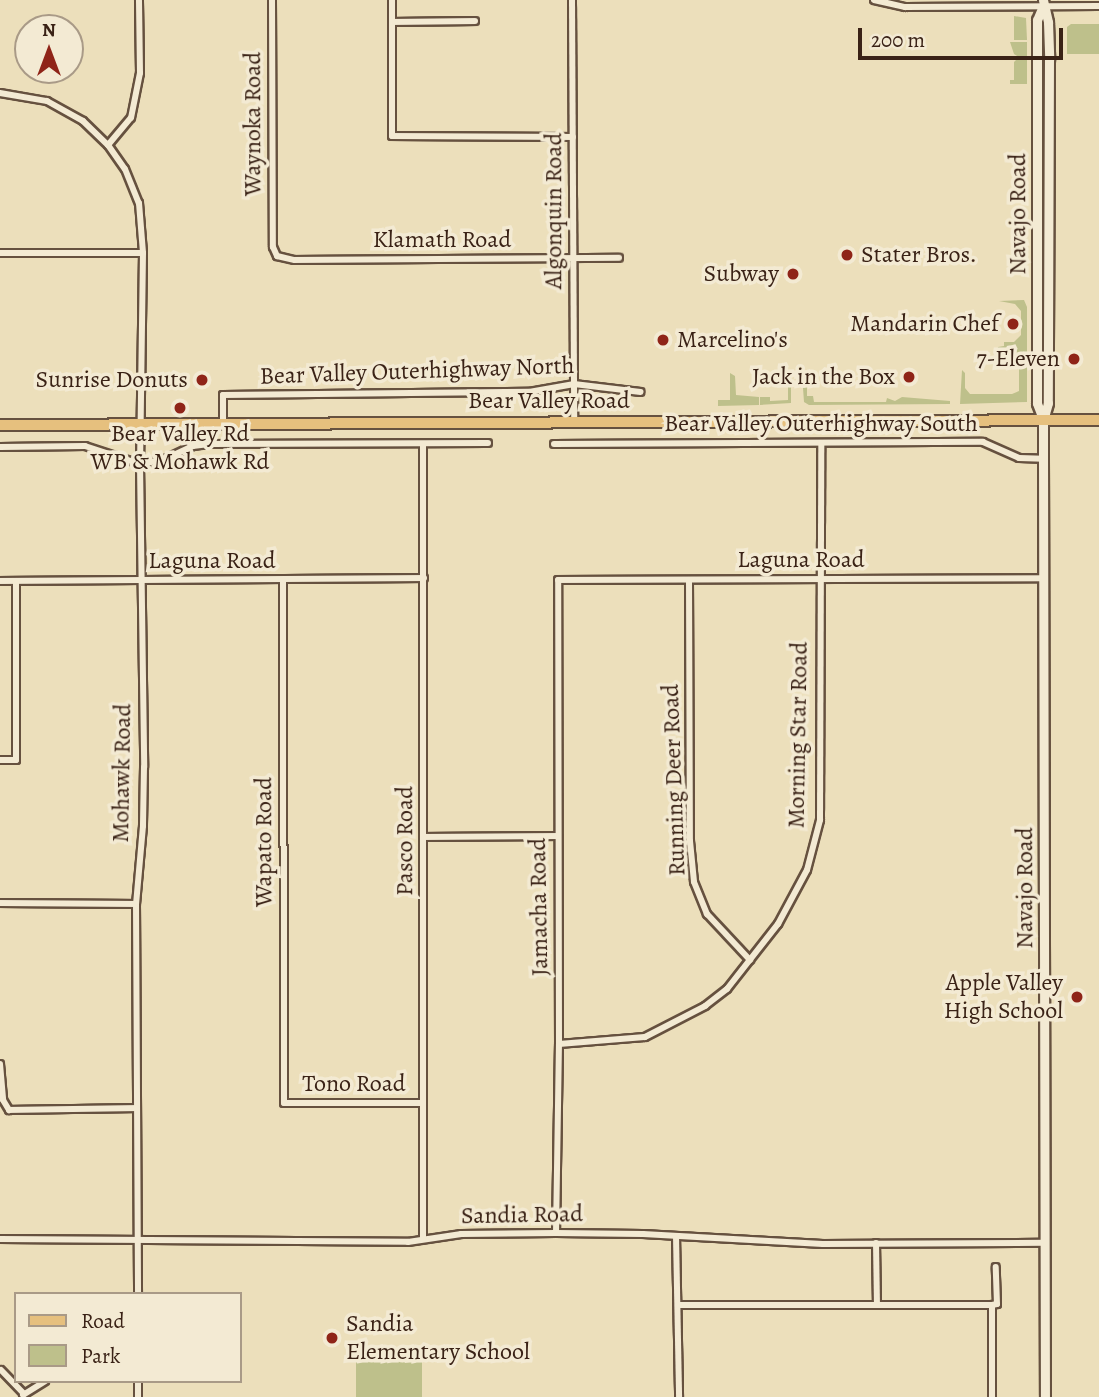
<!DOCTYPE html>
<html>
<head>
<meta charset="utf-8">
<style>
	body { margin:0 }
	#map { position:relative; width:1099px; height:1397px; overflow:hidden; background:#ecdfbb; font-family:Alegreya,serif }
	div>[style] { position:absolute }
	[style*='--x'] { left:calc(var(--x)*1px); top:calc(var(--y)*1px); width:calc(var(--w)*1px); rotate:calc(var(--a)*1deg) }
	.green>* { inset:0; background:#bec08b; transform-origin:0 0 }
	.roads { filter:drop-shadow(2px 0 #66513f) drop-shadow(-2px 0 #66513f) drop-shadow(0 2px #66513f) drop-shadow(0 -2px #66513f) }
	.street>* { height:6px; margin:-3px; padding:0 3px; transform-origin:3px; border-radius:3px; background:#f3ead3 }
	.secondary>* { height:9px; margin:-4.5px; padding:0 4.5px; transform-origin:4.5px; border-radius:4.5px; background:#f3ead3 }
	.primary>* { height:10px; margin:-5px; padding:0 5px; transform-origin:5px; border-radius:5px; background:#e6c07e }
	.dots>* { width:19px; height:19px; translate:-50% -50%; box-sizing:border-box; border:4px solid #f3ead3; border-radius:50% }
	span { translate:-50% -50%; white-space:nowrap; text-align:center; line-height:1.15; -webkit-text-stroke:7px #f3ead3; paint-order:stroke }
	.street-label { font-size:24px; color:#3a2216 }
	.poi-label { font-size:24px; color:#3a2216 }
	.left { translate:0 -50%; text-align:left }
	.right { translate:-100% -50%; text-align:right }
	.legend { position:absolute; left:14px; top:1292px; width:228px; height:91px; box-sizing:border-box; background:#f3ead3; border:2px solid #a99a87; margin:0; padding:9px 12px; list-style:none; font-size:21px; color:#3a2216 }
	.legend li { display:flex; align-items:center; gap:14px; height:35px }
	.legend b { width:35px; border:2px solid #a99a87 }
	.north { position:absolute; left:14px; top:14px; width:70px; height:70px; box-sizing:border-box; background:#f3ead3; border:2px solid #a99a87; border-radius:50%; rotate:0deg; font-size:19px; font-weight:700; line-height:28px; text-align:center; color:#3a2216 }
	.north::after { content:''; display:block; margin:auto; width:24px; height:32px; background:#8f2418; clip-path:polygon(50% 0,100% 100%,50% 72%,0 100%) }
	.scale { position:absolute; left:858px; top:28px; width:205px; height:32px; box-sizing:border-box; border:4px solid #3a2216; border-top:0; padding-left:9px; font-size:21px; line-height:24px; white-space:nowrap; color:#3a2216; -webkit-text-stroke:5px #f3ead3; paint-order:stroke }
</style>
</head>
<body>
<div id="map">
	<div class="green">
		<i style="clip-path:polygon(1014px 16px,1026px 18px,1027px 40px,1014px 40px)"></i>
		<i style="clip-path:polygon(1071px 24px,1099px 24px,1099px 54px,1067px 54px,1067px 27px)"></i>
		<i style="clip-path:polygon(1010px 42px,1027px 42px,1027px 84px,1010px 84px,1010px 80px,1014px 80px,1014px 62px,1019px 57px,1014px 54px)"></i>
		<i style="clip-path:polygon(1024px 300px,1027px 307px,1027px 402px,960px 404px,962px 370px,965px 373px,965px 388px,970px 394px,1012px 394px,1019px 391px,1019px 364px,1015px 360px,999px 360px,997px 355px,998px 347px,1004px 346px,1004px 342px,1014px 342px,1021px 335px,1021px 311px,1015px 304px,999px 301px)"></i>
		<i style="clip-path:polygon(807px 371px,807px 396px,813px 396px,814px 402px,886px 402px,887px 398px,895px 401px,902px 397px,950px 401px,950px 404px,809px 405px,804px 402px,802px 374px)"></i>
		<i style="clip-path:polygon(782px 372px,791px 375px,791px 403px,760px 405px,760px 397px,770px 397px,770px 401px,788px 400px,788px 375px)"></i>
		<i style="clip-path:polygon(730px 373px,735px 376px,736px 395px,759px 397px,759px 405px,718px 406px,718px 400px,730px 400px)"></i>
		<i style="left:356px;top:1356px;width:66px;height:41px"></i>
	</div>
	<div class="roads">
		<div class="street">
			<i style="--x:272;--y:0;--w:247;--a:89.8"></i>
			<i style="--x:273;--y:247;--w:10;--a:66"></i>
			<i style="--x:277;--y:256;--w:18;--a:13"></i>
			<i style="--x:295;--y:260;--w:324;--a:-0.4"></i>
			<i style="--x:392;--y:0;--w:136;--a:90"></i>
			<i style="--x:392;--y:136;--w:181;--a:0.3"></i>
			<i style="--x:572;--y:0;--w:422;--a:89.7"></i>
			<i style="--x:874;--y:0;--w:32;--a:13"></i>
			<i style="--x:905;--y:7;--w:194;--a:-0.3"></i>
			<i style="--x:393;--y:22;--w:82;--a:-0.7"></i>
			<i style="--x:0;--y:93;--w:48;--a:9.7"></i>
			<i style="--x:47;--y:101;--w:41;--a:29.1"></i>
			<i style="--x:83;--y:121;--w:35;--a:44"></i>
			<i style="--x:108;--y:145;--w:29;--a:55"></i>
			<i style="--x:125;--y:169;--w:37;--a:68"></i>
			<i style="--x:139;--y:203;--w:50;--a:85.4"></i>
			<i style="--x:143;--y:253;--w:211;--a:90.8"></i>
			<i style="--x:140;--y:464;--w:303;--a:89.2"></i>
			<i style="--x:144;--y:767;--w:59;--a:91"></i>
			<i style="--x:143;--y:826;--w:78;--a:95.1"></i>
			<i style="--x:136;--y:904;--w:390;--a:89.7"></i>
			<i style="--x:108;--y:145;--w:35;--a:-50"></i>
			<i style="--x:131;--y:118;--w:46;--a:-78.7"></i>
			<i style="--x:140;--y:73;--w:73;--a:-90.8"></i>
			<i style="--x:0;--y:253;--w:143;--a:0"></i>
			<i style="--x:223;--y:424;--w:29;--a:-90"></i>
			<i style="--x:223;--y:395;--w:306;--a:-0.6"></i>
			<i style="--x:529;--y:392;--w:46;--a:-10.1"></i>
			<i style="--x:574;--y:384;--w:67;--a:6.8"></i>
			<i style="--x:423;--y:444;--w:794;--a:90"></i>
			<i style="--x:554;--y:444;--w:429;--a:-0.3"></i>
			<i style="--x:983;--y:442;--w:39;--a:24"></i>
			<i style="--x:1019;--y:458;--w:24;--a:2"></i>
			<i style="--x:0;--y:447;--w:85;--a:-0.7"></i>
			<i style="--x:85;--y:446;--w:58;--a:18.1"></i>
			<i style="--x:140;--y:464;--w:23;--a:-10"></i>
			<i style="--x:163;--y:460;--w:33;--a:-25"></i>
			<i style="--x:193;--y:446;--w:16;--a:-7"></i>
			<i style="--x:209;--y:444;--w:279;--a:-0.2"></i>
			<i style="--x:283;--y:580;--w:523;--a:89.89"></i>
			<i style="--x:284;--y:1103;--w:139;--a:0"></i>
			<i style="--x:689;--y:580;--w:261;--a:89.8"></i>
			<i style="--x:690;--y:841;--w:41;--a:84.4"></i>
			<i style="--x:694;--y:882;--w:35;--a:68"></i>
			<i style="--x:707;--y:914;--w:63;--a:46.9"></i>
			<i style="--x:0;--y:581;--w:424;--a:-0.4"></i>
			<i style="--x:0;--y:760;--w:16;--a:0"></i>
			<i style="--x:16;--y:760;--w:179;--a:-90"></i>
			<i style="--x:424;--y:837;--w:133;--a:-0.4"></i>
			<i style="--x:0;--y:903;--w:136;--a:0.4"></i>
			<i style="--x:559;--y:1044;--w:86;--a:-4.7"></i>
			<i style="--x:645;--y:1037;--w:68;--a:-27.3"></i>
			<i style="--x:705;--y:1006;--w:28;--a:-38"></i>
			<i style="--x:727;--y:989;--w:83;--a:-51.9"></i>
			<i style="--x:778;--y:924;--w:61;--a:-61.8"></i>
			<i style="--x:807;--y:870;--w:52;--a:-75.4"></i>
			<i style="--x:820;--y:820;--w:377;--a:-89.8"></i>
			<i style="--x:0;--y:1064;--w:36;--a:85"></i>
			<i style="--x:3;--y:1100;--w:12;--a:59"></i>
			<i style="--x:9;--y:1110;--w:128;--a:-0.9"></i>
			<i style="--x:556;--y:1233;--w:189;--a:-89.1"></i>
			<i style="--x:559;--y:1044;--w:464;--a:-90.1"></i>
			<i style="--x:558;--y:580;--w:486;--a:-0.2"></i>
			<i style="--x:676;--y:1236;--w:161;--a:88.9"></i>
			<i style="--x:0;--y:1239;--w:408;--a:0.4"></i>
			<i style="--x:408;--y:1242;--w:54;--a:-8.6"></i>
			<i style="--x:461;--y:1234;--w:95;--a:-0.6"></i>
			<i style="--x:556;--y:1233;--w:87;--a:0.7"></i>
			<i style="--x:643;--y:1234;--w:180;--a:3.2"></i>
			<i style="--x:823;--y:1244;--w:221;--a:-0.3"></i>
			<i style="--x:876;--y:1243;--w:62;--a:89.1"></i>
			<i style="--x:678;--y:1305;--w:314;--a:0"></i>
			<i style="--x:1;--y:1370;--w:33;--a:46"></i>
			<i style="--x:138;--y:1381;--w:16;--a:90"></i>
			<i style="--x:23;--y:1395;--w:26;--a:-32"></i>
			<i style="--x:992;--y:1397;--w:92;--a:-90"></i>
			<i style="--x:992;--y:1305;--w:5;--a:-11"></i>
			<i style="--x:997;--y:1304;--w:37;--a:-92"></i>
		</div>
		<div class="secondary">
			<i style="--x:1043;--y:0;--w:23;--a:77"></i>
			<i style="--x:1048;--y:22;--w:37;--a:88"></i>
			<i style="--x:1049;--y:59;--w:344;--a:90.2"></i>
			<i style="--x:1048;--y:403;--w:19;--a:106"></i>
			<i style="--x:1043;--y:421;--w:38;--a:90"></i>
			<i style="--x:1043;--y:459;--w:938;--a:89.88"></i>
			<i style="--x:1043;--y:419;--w:17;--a:-111"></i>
			<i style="--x:1037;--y:403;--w:383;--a:-90"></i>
			<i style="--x:1037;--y:20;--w:15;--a:-67"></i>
		</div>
		<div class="primary">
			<i style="--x:0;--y:425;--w:1099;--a:-0.26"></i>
		</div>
	</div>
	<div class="dots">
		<i style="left:847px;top:255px;background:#8f2418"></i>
		<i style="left:793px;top:274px;background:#8f2418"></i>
		<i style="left:1013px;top:324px;background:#8f2418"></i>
		<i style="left:663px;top:340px;background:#8f2418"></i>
		<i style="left:1074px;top:359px;background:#8f2418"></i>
		<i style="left:909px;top:377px;background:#8f2418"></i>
		<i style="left:202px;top:380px;background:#8f2418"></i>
		<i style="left:180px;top:408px;background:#8f2418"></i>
		<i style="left:1077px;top:997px;background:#8f2418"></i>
		<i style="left:332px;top:1338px;background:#8f2418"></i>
	</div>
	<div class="street-label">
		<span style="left:253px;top:124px;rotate:-90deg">Waynoka Road</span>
		<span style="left:554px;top:211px;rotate:-90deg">Algonquin Road</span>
		<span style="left:1018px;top:214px;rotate:-90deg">Navajo Road</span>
		<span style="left:442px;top:240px">Klamath Road</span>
		<span style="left:417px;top:371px;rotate:-2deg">Bear Valley Outerhighway North</span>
		<span style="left:549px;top:401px">Bear Valley Road</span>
		<span style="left:821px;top:424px">Bear Valley Outerhighway South</span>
		<span style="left:801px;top:560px">Laguna Road</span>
		<span style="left:212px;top:561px">Laguna Road</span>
		<span style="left:798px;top:735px;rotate:-89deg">Morning Star Road</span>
		<span style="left:122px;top:773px;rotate:-89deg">Mohawk Road</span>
		<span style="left:674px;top:780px;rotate:-92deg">Running Deer Road</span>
		<span style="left:405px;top:841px;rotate:-90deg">Pasco Road</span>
		<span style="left:264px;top:842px;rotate:-90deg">Wapato Road</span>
		<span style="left:1025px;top:888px;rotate:-90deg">Navajo Road</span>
		<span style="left:539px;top:907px;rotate:-91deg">Jamacha Road</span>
		<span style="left:354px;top:1084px">Tono Road</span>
		<span style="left:522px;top:1215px;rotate:-1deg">Sandia Road</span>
	</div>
	<div class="poi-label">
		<span class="left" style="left:861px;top:255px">Stater Bros.</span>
		<span class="right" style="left:779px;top:274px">Subway</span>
		<span class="right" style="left:999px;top:324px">Mandarin Chef</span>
		<span class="left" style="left:677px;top:340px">Marcelino's</span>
		<span class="right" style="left:1060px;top:359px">7-Eleven</span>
		<span class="right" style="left:895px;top:377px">Jack in the Box</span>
		<span class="right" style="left:188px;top:380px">Sunrise Donuts</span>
		<span style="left:180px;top:448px">Bear Valley Rd<br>WB &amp; Mohawk Rd</span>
		<span class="right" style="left:1063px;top:997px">Apple Valley<br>High School</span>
		<span class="left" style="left:346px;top:1338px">Sandia<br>Elementary School</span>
	</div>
	<ul class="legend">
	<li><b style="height:9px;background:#e6c07e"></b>Road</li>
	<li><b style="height:19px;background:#bec08b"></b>Park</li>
	</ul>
	<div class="north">N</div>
	<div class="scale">200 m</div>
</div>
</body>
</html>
